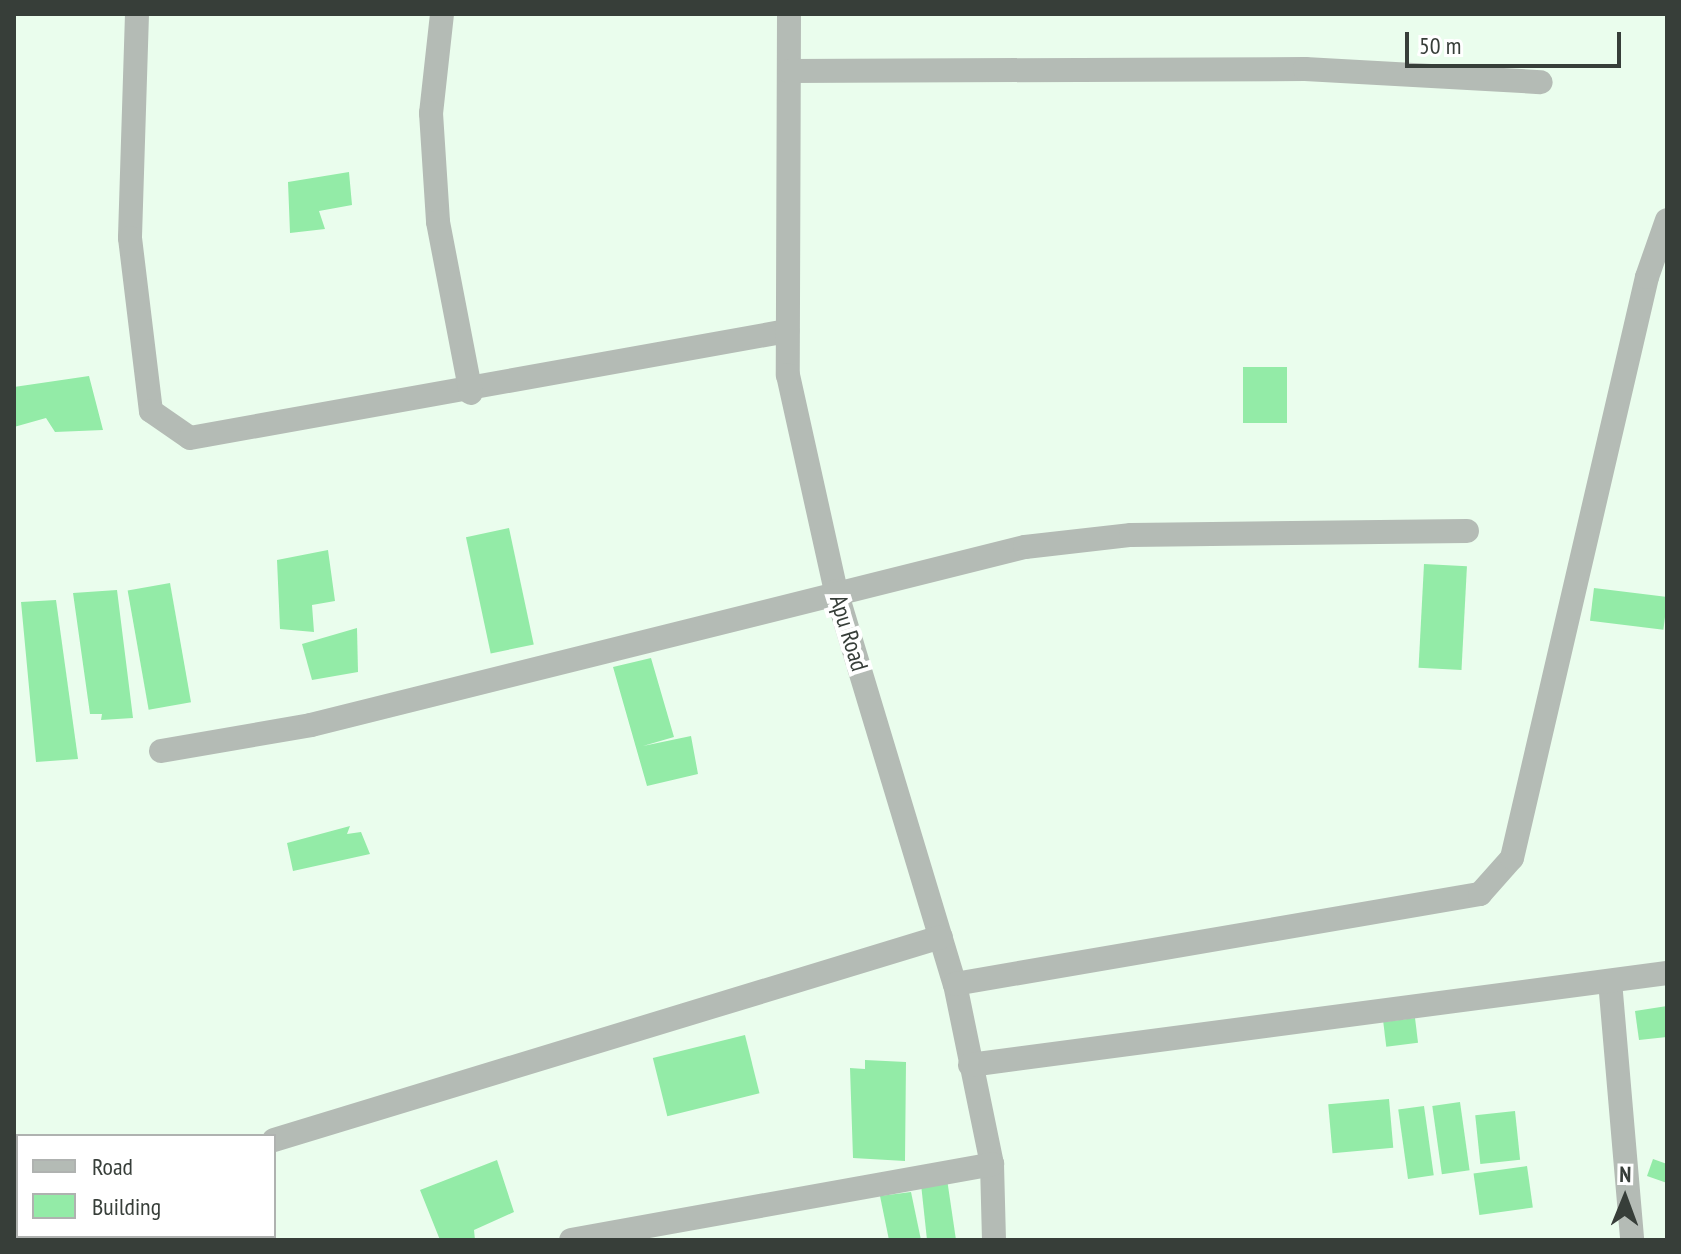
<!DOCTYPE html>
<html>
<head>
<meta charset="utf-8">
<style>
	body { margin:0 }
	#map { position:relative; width:1681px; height:1254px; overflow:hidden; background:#eafded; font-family:"PT Sans Narrow",sans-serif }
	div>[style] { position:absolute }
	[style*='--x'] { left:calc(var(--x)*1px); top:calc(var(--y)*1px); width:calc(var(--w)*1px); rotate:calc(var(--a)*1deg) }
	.building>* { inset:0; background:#93eba7; transform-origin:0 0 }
	.minor>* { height:24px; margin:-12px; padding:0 12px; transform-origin:12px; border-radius:12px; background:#b4bbb5 }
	span { translate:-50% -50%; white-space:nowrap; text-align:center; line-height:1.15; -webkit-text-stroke:8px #fff; paint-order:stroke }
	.street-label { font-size:24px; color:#373e39 }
	.frame { position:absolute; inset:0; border:16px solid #373e39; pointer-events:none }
	.legend { position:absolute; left:16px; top:1134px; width:260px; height:104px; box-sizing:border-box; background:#fff; border:2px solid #afb2b0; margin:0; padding:10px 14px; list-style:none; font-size:24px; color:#373e39 }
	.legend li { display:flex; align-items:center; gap:16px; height:40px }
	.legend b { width:40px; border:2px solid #afb2b0 }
	.north { position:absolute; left:1585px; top:1158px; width:80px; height:80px; -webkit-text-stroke:6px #fff; paint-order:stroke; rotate:1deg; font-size:22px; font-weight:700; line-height:32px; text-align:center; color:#373e39 }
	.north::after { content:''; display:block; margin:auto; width:28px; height:36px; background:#373e39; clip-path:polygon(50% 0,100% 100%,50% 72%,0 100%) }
	.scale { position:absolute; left:1405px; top:32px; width:216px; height:36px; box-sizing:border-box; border:4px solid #373e39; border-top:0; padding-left:10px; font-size:24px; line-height:28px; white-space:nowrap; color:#373e39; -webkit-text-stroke:6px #fff; paint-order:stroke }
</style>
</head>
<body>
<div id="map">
	<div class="building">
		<i style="clip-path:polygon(349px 172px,352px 205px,319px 211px,325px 229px,290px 233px,288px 182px)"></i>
		<i style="left:1287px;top:367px;width:56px;height:44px;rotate:90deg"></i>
		<i style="clip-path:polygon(89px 376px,103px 430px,55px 432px,46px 418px,14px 427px,14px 387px)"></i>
		<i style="left:509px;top:528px;width:119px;height:44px;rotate:78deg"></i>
		<i style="clip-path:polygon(328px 550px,335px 601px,312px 605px,314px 632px,280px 629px,277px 560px)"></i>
		<i style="left:1424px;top:564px;width:43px;height:104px;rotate:3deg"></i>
		<i style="left:170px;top:583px;width:121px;height:43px;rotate:80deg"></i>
		<i style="left:1594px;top:588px;width:74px;height:33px;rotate:7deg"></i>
		<i style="clip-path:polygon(117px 590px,133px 718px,101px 720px,102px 714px,90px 714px,73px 593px)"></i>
		<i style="clip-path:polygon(56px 600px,78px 759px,36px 762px,21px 602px)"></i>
		<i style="clip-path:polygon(357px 628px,358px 672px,312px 680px,302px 644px)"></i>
		<i style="clip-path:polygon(651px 658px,674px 737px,643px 746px,691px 736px,698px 774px,647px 786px,613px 667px)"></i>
		<i style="clip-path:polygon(350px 826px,347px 834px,361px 832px,370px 854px,293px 871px,287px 843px)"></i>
		<i style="clip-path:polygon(1667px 1006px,1667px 1037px,1639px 1040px,1635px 1011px)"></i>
		<i style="left:1415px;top:1018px;width:25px;height:32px;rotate:83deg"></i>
		<i style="left:745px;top:1035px;width:60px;height:95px;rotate:76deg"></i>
		<i style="clip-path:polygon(865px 1060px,906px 1062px,905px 1161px,853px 1158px,850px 1068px,865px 1069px)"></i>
		<i style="left:1389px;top:1099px;width:49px;height:61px;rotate:85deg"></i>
		<i style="left:1460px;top:1102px;width:69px;height:28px;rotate:82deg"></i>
		<i style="left:1424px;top:1106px;width:70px;height:26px;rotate:82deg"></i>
		<i style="left:1515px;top:1111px;width:49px;height:40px;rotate:84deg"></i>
		<i style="clip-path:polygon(1653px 1159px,1667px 1164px,1667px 1183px,1647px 1176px)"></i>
		<i style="clip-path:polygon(497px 1160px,514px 1212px,474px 1230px,475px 1240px,440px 1240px,420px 1190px)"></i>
		<i style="left:1527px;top:1166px;width:42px;height:54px;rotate:82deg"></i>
		<i style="clip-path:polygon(947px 1179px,956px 1240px,927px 1240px,921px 1184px)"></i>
		<i style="clip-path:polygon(911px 1192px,921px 1240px,889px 1240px,880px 1196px)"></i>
	</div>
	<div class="minor">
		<i style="--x:137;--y:14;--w:224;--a:91.8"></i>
		<i style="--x:130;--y:238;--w:174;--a:83.1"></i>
		<i style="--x:151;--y:411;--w:47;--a:34.7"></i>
		<i style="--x:190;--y:438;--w:607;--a:-10.16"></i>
		<i style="--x:442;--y:14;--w:100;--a:96.3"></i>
		<i style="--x:431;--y:113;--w:109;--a:86.3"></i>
		<i style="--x:438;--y:222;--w:174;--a:79.1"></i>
		<i style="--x:789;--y:14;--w:361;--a:90.2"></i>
		<i style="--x:788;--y:375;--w:221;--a:77.5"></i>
		<i style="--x:836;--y:591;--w:411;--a:73.2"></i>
		<i style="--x:955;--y:984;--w:184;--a:78.4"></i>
		<i style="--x:992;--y:1164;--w:76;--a:88.5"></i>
		<i style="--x:789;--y:71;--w:516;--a:-0.22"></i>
		<i style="--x:1305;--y:69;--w:236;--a:3.2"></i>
		<i style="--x:161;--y:751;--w:152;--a:-9.8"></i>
		<i style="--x:311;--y:725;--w:736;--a:-14"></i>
		<i style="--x:1025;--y:547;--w:107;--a:-6.5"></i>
		<i style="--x:1131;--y:535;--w:336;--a:-0.7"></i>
		<i style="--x:1610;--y:981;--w:260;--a:85.1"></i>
		<i style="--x:955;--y:984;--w:533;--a:-9.73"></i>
		<i style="--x:1480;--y:894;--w:48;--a:-48.4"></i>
		<i style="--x:1512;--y:858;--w:596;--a:-76.92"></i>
		<i style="--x:1647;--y:277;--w:60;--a:-70.7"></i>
		<i style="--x:970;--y:1065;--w:703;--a:-7.52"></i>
		<i style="--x:274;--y:1140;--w:697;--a:-16.93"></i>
		<i style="--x:571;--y:1240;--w:428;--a:-10.2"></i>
	</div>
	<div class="street-label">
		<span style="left:849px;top:633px;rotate:73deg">Apu Road</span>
	</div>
	<div class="frame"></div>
	<ul class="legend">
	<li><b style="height:10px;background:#b4bbb5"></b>Road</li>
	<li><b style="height:22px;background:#93eba7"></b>Building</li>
	</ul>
	<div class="north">N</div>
	<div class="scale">50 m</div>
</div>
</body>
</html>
